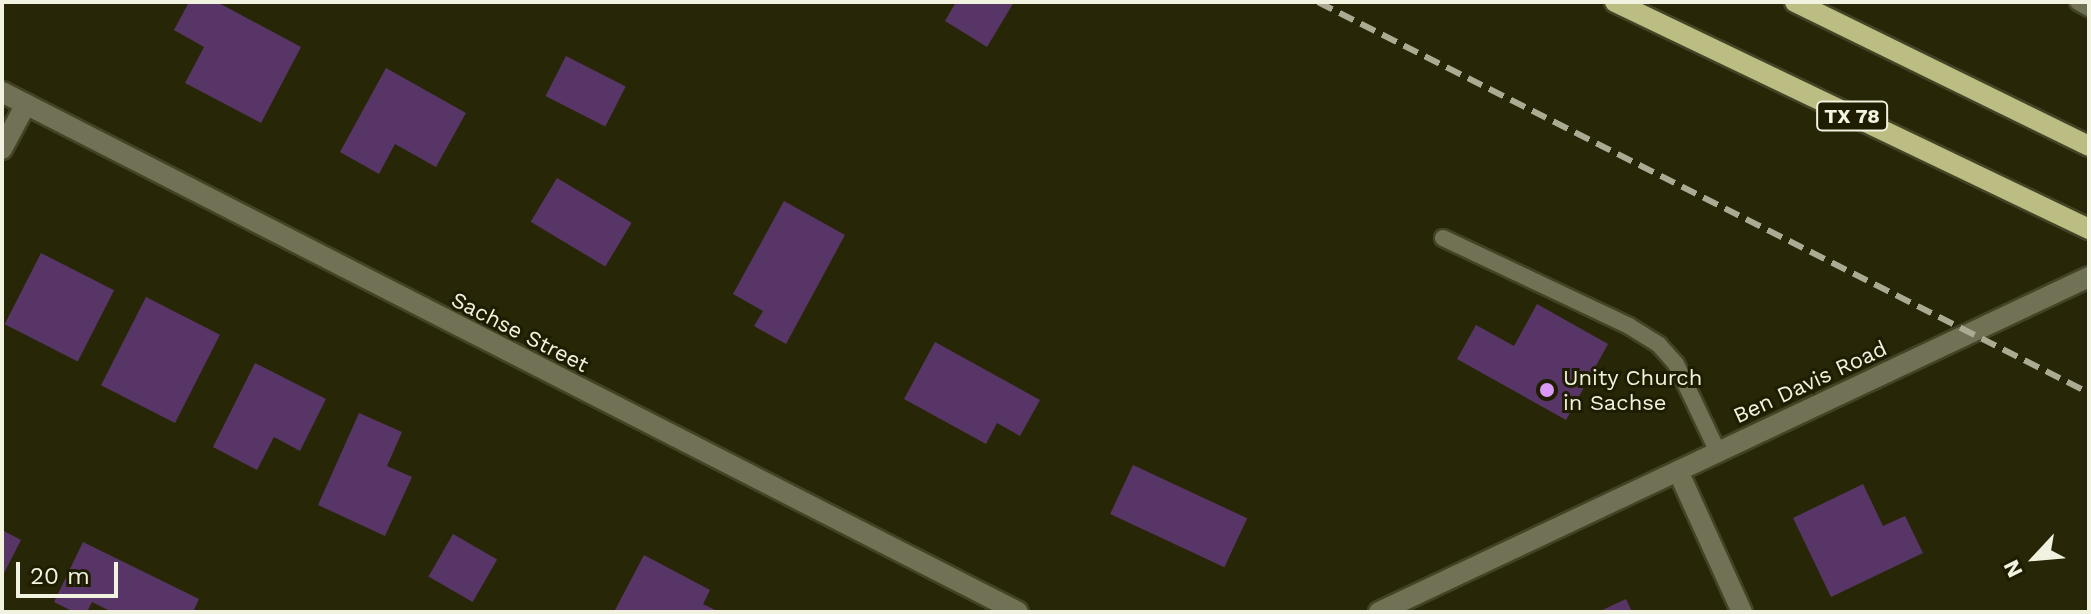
<!DOCTYPE html>
<html>
<head>
<meta charset="utf-8">
<style>
	body { margin:0 }
	#map { position:relative; width:2091px; height:614px; overflow:hidden; background:#272707; font-family:"Work Sans",sans-serif }
	div>[style] { position:absolute }
	[style*='--x'] { left:calc(var(--x)*1px); top:calc(var(--y)*1px); width:calc(var(--w)*1px); rotate:calc(var(--a)*1deg) }
	.building>* { inset:0; background:#583567; transform-origin:0 0 }
	.roads { filter:drop-shadow(2px 0 #434325) drop-shadow(-2px 0 #434325) drop-shadow(0 2px #434325) drop-shadow(0 -2px #434325) }
	.lane>* { height:16px; margin:-8px; padding:0 8px; transform-origin:8px; border-radius:8px; background:#707155 }
	.street>* { height:20px; margin:-10px; padding:0 10px; transform-origin:10px; border-radius:10px; background:#707155 }
	.primary>* { height:20px; margin:-10px; padding:0 10px; transform-origin:10px; border-radius:10px; background:#bcbd83 }
	.rail>* { height:6px; margin-top:-3px; transform-origin:0; background:repeating-linear-gradient(90deg,#abab94 0 16px,transparent 0 24px) }
	.dots>* { width:22px; height:22px; translate:-50% -50%; box-sizing:border-box; border:4px solid #1e1d00; border-radius:50% }
	span { translate:-50% -50%; white-space:nowrap; text-align:center; line-height:1.15; -webkit-text-stroke:6px #1e1d00; paint-order:stroke }
	.shield-label span { padding:2px 6px; background:#1e1d00; border:2px solid; border-radius:6px; -webkit-text-stroke-width:0 }
	.shield-label { font-size:20px; color:#f1f2df; font-weight:700 }
	.street-label { font-size:22px; color:#f1f2df }
	.poi-label { font-size:22px; color:#f1f2df }
	.left { translate:0 -50%; text-align:left }
	.frame { position:absolute; inset:0; border:4px solid #f1f2df; pointer-events:none }
	.north { position:absolute; left:1995px; top:518px; width:80px; height:80px; -webkit-text-stroke:6px #1e1d00; paint-order:stroke; rotate:244deg; font-size:22px; font-weight:700; line-height:32px; text-align:center; color:#f1f2df }
	.north::after { content:''; display:block; margin:auto; width:28px; height:36px; background:#f1f2df; clip-path:polygon(50% 0,100% 100%,50% 72%,0 100%) }
	.scale { position:absolute; left:16px; top:562px; width:102px; height:36px; box-sizing:border-box; border:4px solid #f1f2df; border-top:0; padding-left:10px; font-size:24px; line-height:28px; white-space:nowrap; color:#f1f2df; -webkit-text-stroke:6px #1e1d00; paint-order:stroke }
</style>
</head>
<body>
<div id="map">
	<div class="building">
		<i style="clip-path:polygon(189px 2px,217px 2px,301px 47px,261px 123px,185px 83px,204px 47px,174px 30px)"></i>
		<i style="clip-path:polygon(956px 2px,1014px 2px,987px 47px,945px 21px)"></i>
		<i style="left:566px;top:56px;width:67px;height:45px;rotate:27deg"></i>
		<i style="clip-path:polygon(386px 68px,466px 113px,436px 167px,395px 144px,379px 174px,340px 152px)"></i>
		<i style="left:557px;top:178px;width:87px;height:51px;rotate:31deg"></i>
		<i style="clip-path:polygon(784px 201px,845px 235px,786px 344px,754px 326px,763px 311px,733px 294px)"></i>
		<i style="left:41px;top:253px;width:82px;height:80px;rotate:27deg"></i>
		<i style="left:146px;top:297px;width:83px;height:99px;rotate:27deg"></i>
		<i style="clip-path:polygon(1537px 304px,1608px 344px,1566px 420px,1457px 359px,1476px 325px,1514px 346px)"></i>
		<i style="clip-path:polygon(935px 342px,1040px 400px,1020px 436px,997px 423px,986px 444px,904px 399px)"></i>
		<i style="clip-path:polygon(255px 363px,326px 399px,300px 451px,274px 437px,257px 470px,213px 447px)"></i>
		<i style="clip-path:polygon(359px 413px,402px 432px,387px 466px,412px 477px,385px 536px,318px 505px)"></i>
		<i style="left:1133px;top:465px;width:126px;height:54px;rotate:25deg"></i>
		<i style="clip-path:polygon(1863px 484px,1883px 526px,1905px 516px,1923px 553px,1831px 597px,1793px 518px)"></i>
		<i style="clip-path:polygon(2px 530px,21px 540px,2px 577px)"></i>
		<i style="left:453px;top:534px;width:51px;height:49px;rotate:30deg"></i>
		<i style="clip-path:polygon(83px 542px,199px 599px,193px 612px,112px 612px,92px 602px,87px 612px,74px 612px,54px 602px)"></i>
		<i style="clip-path:polygon(644px 555px,710px 590px,703px 604px,719px 612px,614px 612px)"></i>
		<i style="clip-path:polygon(1626px 599px,1632px 612px,1598px 612px)"></i>
	</div>
	<div class="roads">
		<div class="lane">
			<i style="--x:2078;--y:2;--w:13;--a:29"></i>
			<i style="--x:1443;--y:238;--w:206;--a:25.3"></i>
			<i style="--x:1629;--y:326;--w:36;--a:32"></i>
			<i style="--x:1659;--y:345;--w:25;--a:48"></i>
			<i style="--x:1676;--y:364;--w:98;--a:64.5"></i>
		</div>
		<div class="street">
			<i style="--x:2;--y:92;--w:1141;--a:27.1"></i>
			<i style="--x:2;--y:149;--w:51;--a:-61.9"></i>
			<i style="--x:1678;--y:471;--w:155;--a:65.6"></i>
			<i style="--x:1379;--y:612;--w:785;--a:-25.26"></i>
		</div>
		<div class="primary">
			<i style="--x:1615;--y:2;--w:526;--a:25.59"></i>
			<i style="--x:1795;--y:2;--w:327;--a:26.1"></i>
		</div>
	</div>
	<div class="rail">
		<i style="--x:1318;--y:2;--w:864;--a:26.89"></i>
	</div>
	<div class="dots">
		<i style="left:1547px;top:390px;background:#d99af7"></i>
	</div>
	<div class="shield-label">
		<span style="left:1852px;top:116px">TX 78</span>
	</div>
	<div class="street-label">
		<span style="left:520px;top:332px;rotate:27deg">Sachse Street</span>
		<span style="left:1810px;top:382px;rotate:-25deg">Ben Davis Road</span>
	</div>
	<div class="poi-label">
		<span class="left" style="left:1563px;top:390px">Unity Church<br>in Sachse</span>
	</div>
	<div class="frame"></div>
	<div class="north">N</div>
	<div class="scale">20 m</div>
</div>
</body>
</html>
